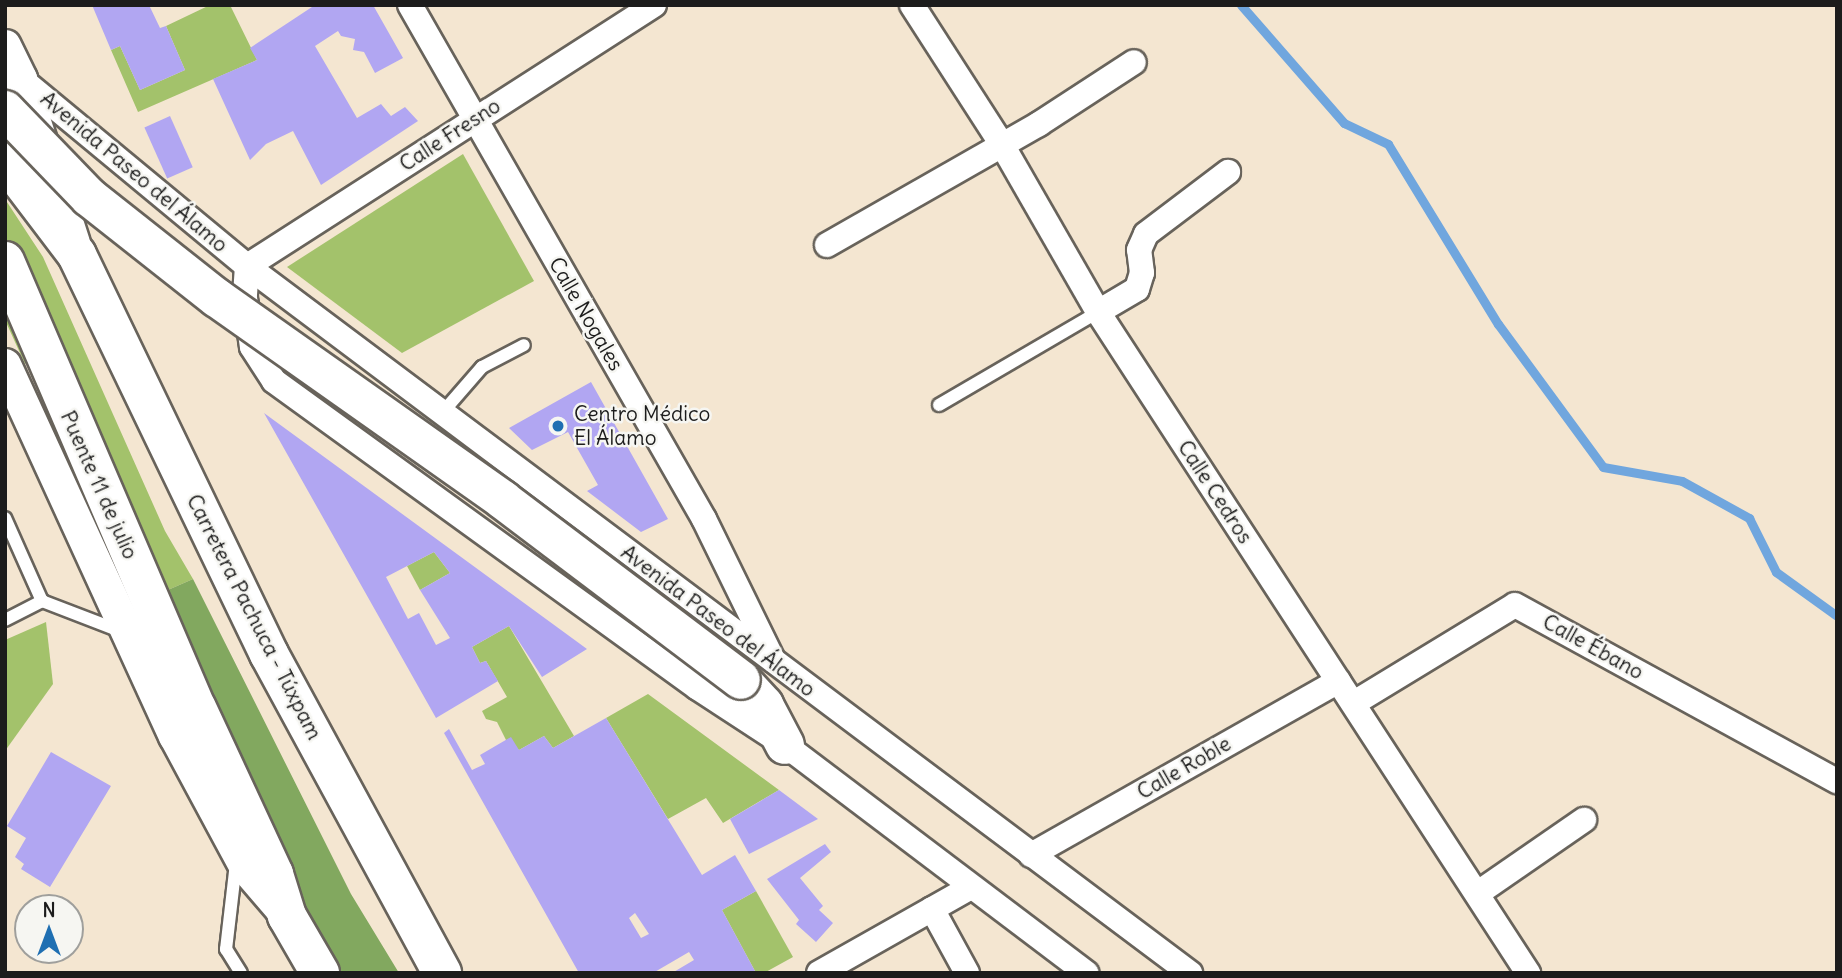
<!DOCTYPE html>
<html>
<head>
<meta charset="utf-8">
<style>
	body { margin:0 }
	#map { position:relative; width:1842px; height:978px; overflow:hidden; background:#f4e6d1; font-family:Delius,sans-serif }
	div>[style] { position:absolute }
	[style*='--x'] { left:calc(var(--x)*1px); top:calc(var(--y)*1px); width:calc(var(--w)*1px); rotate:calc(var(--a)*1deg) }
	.green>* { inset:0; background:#a3c26b }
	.forest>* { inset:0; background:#82a85f }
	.stream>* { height:9px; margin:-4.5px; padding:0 4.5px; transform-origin:4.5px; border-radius:4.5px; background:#70a6de }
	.building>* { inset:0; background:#b1a6f2; transform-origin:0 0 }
	.roads { filter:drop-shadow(2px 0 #68635b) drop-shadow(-2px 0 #68635b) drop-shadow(0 2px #68635b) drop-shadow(0 -2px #68635b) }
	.service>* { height:12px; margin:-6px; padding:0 6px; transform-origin:6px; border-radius:6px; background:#fff }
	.minor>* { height:24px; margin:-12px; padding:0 12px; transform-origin:12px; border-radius:12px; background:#fff }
	.tertiary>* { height:32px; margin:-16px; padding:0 16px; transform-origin:16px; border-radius:16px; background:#fff }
	.primary>* { height:38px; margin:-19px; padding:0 19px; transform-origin:19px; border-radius:19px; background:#fff }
	.bridges { filter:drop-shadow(2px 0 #68635b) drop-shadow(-2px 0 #68635b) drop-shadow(0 2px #68635b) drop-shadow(0 -2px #68635b) }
	.primary-bridge>* { height:38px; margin:-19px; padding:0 19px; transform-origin:19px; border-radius:19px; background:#fff }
	.dots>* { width:19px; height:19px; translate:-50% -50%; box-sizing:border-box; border:4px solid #f6f6f2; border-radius:50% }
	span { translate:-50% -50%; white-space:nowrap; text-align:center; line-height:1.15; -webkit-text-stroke:5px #f6f6f2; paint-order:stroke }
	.street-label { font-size:21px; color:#1c1c1c }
	.poi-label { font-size:21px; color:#1c1c1c }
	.left { translate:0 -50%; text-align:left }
	.frame { position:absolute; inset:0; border:7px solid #1c1c1c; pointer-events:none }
	.north { position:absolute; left:14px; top:894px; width:70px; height:70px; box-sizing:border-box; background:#f6f6f2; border:2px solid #9f9f9c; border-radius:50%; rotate:0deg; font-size:19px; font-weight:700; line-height:28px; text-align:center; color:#1c1c1c }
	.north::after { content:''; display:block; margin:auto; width:24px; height:32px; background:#1f6fb2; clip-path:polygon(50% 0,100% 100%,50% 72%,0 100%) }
</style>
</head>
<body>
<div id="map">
	<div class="green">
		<i style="clip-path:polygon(210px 5px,230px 5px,257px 60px,138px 112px,111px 50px,120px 46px,140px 90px,185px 70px,166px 26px)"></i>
		<i style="clip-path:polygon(463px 154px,534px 281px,402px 353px,287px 267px)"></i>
		<i style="clip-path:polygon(5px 199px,43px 257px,165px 531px,193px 579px,161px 593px,53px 346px,25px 364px,5px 320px)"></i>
		<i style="clip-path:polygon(434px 552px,450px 573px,420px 590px,407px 566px)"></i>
		<i style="clip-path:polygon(46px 622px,53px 684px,5px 751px,5px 640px)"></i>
		<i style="clip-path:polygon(509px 626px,574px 736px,553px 748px,544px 736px,519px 750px,506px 740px,497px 722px,486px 719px,482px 711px,507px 697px,486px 661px,480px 663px,472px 647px)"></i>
		<i style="clip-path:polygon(648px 694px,779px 790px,723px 823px,706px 798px,668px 819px,606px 718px)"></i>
		<i style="clip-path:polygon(756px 891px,793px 957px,764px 973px,756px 973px,722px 910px)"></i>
	</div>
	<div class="forest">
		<i style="clip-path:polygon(193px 579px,351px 894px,399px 973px,340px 973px,267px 832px,161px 593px)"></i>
	</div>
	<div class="stream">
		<i style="--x:1241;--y:5;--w:157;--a:48.9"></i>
		<i style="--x:1344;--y:123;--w:49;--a:25.5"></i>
		<i style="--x:1388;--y:144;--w:211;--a:58.6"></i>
		<i style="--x:1498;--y:324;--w:177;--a:53.7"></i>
		<i style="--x:1603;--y:467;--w:80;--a:10"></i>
		<i style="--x:1682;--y:481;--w:77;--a:28.9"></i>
		<i style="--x:1749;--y:518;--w:60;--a:63.4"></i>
		<i style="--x:1776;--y:572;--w:75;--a:35.8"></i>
	</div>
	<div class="building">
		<i style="clip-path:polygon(92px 5px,149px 5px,160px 28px,166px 26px,185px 70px,140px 90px,120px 46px,111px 50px)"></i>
		<i style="clip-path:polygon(315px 5px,373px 5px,403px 58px,375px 73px,364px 52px,353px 50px,355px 39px,341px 36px,338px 31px,315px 46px,357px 118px,381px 104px,391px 116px,405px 107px,418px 121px,321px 185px,293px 131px,266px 144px,250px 160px,213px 79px,257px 60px,250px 48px)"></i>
		<i style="left:170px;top:116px;width:56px;height:28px;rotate:66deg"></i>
		<i style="clip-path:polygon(591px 382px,668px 519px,641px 532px,587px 491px,598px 485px,568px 432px,532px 450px,509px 428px)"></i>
		<i style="clip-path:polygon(evenodd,264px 413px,379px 497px,587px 649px,542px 677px,509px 626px,472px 647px,480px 663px,486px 661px,498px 681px,436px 718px,264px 413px,434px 552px,450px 573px,420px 590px,450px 638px,436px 645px,419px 613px,408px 619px,386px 577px,434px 552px)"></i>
		<i style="clip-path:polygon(evenodd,606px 718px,702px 875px,735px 855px,756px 891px,722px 910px,756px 973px,672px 973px,694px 960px,689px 952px,653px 973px,579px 973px,444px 733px,449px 729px,472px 770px,485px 764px,480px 755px,511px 737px,519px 750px,544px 736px,553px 748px,606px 718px,635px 913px,649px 934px,641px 938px,629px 918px,635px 913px)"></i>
		<i style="clip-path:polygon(51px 752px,111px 786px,50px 887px,21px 869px,24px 864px,15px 857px,26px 838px,7px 826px)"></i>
		<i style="clip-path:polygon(779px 790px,818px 819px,749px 854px,730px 819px)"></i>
		<i style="clip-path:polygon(825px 844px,831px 852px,800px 878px,823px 906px,819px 910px,833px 923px,816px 942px,796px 924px,799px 920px,767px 879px)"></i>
	</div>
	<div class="roads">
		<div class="service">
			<i style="--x:939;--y:405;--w:184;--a:-30.3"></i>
			<i style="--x:442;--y:413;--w:61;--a:-49"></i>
			<i style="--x:482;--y:367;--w:47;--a:-27.6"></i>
			<i style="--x:5;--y:518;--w:91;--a:66"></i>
			<i style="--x:42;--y:601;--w:84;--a:21"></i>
			<i style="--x:5;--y:620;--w:42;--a:-27.2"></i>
			<i style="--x:236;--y:863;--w:87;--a:96.6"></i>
			<i style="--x:226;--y:949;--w:28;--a:58"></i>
		</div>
		<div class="minor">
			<i style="--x:410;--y:5;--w:592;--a:60.23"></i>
			<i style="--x:704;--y:519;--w:157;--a:63.9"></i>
			<i style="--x:654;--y:5;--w:483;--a:147.3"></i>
			<i style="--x:247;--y:266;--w:32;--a:94"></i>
			<i style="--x:245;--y:298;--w:49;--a:81.9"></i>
			<i style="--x:252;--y:347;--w:40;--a:57.1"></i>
			<i style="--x:274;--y:381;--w:523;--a:35.91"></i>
			<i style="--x:698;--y:688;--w:104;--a:33.2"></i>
			<i style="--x:785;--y:745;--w:378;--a:37.1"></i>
			<i style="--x:912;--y:5;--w:164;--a:57.2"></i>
			<i style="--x:1001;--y:143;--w:195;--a:60.1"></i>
			<i style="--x:1098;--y:312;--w:789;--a:56.95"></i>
			<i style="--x:21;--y:79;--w:293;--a:39.6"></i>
			<i style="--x:247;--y:266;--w:1179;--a:36.86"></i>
			<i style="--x:827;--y:245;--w:244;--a:-29.7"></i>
			<i style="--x:1039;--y:124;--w:113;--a:-33.1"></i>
			<i style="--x:1098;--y:312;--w:45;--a:-30.5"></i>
			<i style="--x:1137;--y:289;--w:17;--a:-73"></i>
			<i style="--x:1142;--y:273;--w:23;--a:-97"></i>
			<i style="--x:1139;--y:250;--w:17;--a:-66"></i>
			<i style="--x:1146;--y:234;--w:103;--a:-37.1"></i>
			<i style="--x:1354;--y:703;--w:188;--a:-31.3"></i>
			<i style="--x:1515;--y:605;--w:367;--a:28.7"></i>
			<i style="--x:1031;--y:855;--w:353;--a:-29.5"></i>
			<i style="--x:1478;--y:893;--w:129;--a:-34.6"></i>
			<i style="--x:932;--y:909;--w:73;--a:61.3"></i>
			<i style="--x:819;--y:973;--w:175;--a:-29.5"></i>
		</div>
		<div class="tertiary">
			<i style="--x:5;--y:46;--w:37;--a:64"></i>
			<i style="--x:21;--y:79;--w:172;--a:72.1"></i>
			<i style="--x:5;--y:365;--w:408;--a:65.4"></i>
			<i style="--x:175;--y:736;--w:150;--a:61.7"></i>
			<i style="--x:246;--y:868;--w:57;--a:49.3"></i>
		</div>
		<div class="primary">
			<i style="--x:5;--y:160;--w:119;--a:52.8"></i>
			<i style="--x:77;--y:255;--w:443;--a:64.3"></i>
			<i style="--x:269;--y:654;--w:363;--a:61.5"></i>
			<i style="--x:5;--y:261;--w:486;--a:66.8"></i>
			<i style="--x:197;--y:708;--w:183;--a:65.1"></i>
			<i style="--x:274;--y:874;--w:44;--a:72.8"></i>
			<i style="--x:287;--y:916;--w:66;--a:59.9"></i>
			<i style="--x:741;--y:680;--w:34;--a:47"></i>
			<i style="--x:764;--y:705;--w:45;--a:62.3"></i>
		</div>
	</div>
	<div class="bridges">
		<div class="primary-bridge">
			<i style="--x:5;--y:110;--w:121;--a:46"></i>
			<i style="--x:89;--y:197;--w:163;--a:38.3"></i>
			<i style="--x:217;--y:298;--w:350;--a:35.2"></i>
			<i style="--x:503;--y:500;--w:298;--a:37.1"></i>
		</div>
	</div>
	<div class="dots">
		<i style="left:558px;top:426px;background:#1f6fb2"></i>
	</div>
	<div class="street-label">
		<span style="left:450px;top:135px;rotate:-33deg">Calle Fresno</span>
		<span style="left:134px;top:172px;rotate:40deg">Avenida Paseo del Álamo</span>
		<span style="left:586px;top:314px;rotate:60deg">Calle Nogales</span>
		<span style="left:99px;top:485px;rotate:66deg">Puente 11 de julio</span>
		<span style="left:1215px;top:492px;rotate:57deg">Calle Cedros</span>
		<span style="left:254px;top:617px;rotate:63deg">Carretera Pachuca - Túxpam</span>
		<span style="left:718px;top:621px;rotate:37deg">Avenida Paseo del Álamo</span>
		<span style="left:1593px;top:647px;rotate:29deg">Calle Ébano</span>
		<span style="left:1184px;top:768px;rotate:-30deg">Calle Roble</span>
	</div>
	<div class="poi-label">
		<span class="left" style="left:574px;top:426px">Centro Médico<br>El Álamo</span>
	</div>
	<div class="frame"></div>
	<div class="north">N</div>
</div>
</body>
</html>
